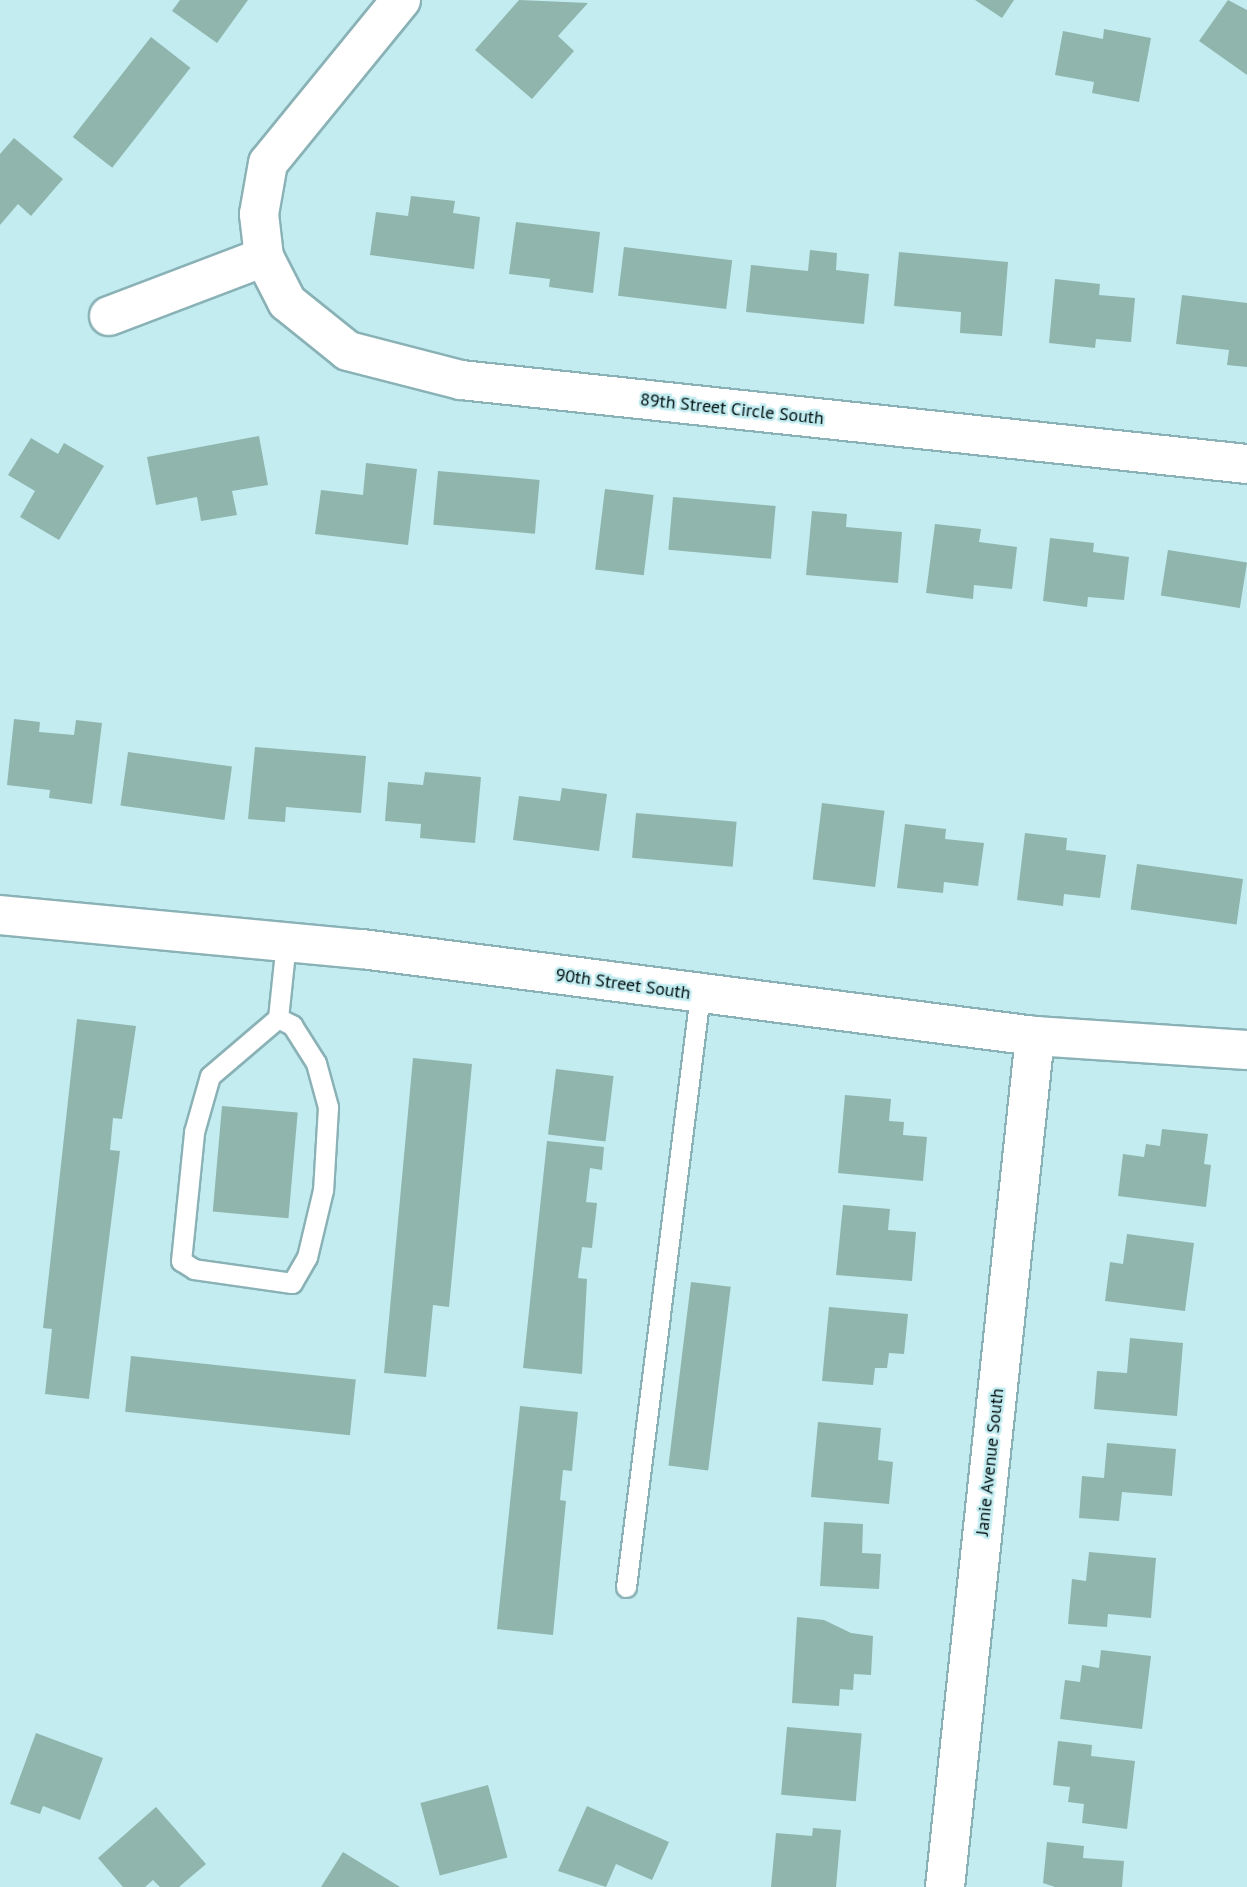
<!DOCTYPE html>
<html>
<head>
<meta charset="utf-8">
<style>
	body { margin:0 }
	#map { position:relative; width:1247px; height:1887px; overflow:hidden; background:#c2ecf0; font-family:"PT Sans",sans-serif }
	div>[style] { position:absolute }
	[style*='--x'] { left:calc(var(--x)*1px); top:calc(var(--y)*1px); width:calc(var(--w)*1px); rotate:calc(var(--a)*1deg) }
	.building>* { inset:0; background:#8fb5ad; transform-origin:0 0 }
	.roads { filter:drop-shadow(2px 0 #8ab2b6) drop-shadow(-2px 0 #8ab2b6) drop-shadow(0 2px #8ab2b6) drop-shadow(0 -2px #8ab2b6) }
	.lane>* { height:19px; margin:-9.5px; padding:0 9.5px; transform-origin:9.5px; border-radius:9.5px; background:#fff }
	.street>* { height:38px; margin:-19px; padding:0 19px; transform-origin:19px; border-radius:19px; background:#fff }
	.secondary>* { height:38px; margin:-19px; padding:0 19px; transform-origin:19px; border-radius:19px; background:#fff }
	span { translate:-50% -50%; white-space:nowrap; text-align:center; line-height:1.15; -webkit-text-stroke:5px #c2ecf0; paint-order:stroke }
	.street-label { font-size:18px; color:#021011 }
</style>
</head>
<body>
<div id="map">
	<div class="building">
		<i style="clip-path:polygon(180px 0,248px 0,217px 43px,172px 11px)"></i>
		<i style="clip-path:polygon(519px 0,588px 3px,558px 36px,574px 51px,532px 99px,475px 50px)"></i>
		<i style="clip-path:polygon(975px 0,1014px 0,1002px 18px)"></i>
		<i style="clip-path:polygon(1228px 0,1247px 10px,1247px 75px,1199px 41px)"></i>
		<i style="clip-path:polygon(1104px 29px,1151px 38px,1139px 102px,1092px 93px,1094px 82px,1055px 75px,1063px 31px,1103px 39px)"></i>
		<i style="left:151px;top:37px;width:50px;height:127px;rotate:38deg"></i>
		<i style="clip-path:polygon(14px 138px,63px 179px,31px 216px,18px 204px,0 225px,0 154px)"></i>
		<i style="clip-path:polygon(411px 196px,455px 201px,453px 213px,480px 217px,474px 269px,370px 255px,376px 212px,408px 216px)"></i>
		<i style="clip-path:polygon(516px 222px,600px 232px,593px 293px,549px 287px,550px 279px,509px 274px)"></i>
		<i style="left:624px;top:247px;width:109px;height:49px;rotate:7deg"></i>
		<i style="clip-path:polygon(810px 250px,837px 253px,836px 270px,869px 274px,864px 324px,746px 312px,751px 265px,808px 271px)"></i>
		<i style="clip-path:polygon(899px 252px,1008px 262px,1002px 336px,960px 333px,961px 312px,894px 306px)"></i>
		<i style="clip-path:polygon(1055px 279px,1100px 284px,1099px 295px,1135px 298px,1131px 342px,1096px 339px,1095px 348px,1049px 343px)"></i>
		<i style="clip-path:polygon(1182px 295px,1247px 303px,1247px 367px,1227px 365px,1229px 350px,1176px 344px)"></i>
		<i style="clip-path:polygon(259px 436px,268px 485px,232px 491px,237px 515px,201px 521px,197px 497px,156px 505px,147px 457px)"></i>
		<i style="clip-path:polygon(31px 438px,58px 454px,64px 443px,104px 466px,59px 540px,20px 517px,35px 491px,8px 475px)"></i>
		<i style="clip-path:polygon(366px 463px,417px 469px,408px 545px,315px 534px,321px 490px,363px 495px)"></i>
		<i style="left:438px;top:471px;width:102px;height:54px;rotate:5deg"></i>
		<i style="left:605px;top:489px;width:49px;height:81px;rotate:7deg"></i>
		<i style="left:673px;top:497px;width:103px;height:53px;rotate:5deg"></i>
		<i style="clip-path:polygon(812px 511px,847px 514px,846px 527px,902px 532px,898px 583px,806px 575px)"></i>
		<i style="clip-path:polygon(935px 524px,981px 529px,979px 542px,1017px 547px,1012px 589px,974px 585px,973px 599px,926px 593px)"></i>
		<i style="clip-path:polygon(1050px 538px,1094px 543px,1093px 552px,1129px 557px,1124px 600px,1088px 597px,1087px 607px,1043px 601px)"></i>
		<i style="left:1168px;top:550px;width:80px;height:46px;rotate:9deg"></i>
		<i style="clip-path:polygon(14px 719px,40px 722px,39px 732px,74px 735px,76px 720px,102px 723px,92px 804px,49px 798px,50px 790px,7px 785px)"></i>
		<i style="clip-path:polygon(255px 747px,366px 756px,361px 813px,286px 807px,285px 822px,248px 819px)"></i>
		<i style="left:128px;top:752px;width:105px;height:54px;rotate:8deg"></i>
		<i style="clip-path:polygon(425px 772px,481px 777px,475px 843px,420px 838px,421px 824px,385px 821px,388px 782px,423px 785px)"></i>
		<i style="clip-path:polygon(562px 788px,607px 794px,599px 851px,513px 840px,519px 796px,560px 801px)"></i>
		<i style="left:822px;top:803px;width:63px;height:77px;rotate:7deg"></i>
		<i style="left:636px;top:813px;width:101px;height:45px;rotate:5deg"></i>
		<i style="clip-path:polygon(905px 824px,946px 829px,945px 839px,984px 843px,978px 886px,944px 882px,943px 893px,897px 888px)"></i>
		<i style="clip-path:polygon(1025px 833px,1067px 838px,1066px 850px,1106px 855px,1100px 898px,1064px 894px,1063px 906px,1017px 900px)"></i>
		<i style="left:1137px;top:864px;width:107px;height:46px;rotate:8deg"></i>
		<i style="clip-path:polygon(77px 1019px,136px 1026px,122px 1119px,113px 1118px,110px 1150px,120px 1151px,89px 1399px,45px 1394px,52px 1329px,43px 1328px)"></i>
		<i style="clip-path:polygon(413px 1058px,472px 1064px,449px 1307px,433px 1305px,426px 1377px,384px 1373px)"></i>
		<i style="left:556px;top:1069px;width:58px;height:66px;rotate:7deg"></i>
		<i style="clip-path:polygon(845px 1095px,891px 1099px,889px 1121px,904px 1122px,903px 1135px,927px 1137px,923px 1181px,838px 1173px)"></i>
		<i style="left:222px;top:1106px;width:76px;height:106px;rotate:5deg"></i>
		<i style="clip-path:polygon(1162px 1129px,1208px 1134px,1204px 1164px,1211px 1165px,1206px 1207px,1118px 1196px,1123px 1154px,1144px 1157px,1146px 1144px,1160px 1146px)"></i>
		<i style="clip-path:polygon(547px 1141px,604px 1147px,602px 1170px,590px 1168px,586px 1202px,597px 1203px,592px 1248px,582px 1247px,578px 1278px,587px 1279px,582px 1374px,523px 1368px)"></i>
		<i style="clip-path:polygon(843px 1205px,890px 1209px,888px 1230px,916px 1232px,912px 1281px,836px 1275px)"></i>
		<i style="clip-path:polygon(1127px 1234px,1194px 1243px,1185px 1311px,1105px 1301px,1110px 1262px,1123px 1264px)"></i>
		<i style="left:691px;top:1282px;width:40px;height:185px;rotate:7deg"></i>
		<i style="clip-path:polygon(829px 1307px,908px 1314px,904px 1354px,889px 1353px,887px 1368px,875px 1368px,873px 1385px,822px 1381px)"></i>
		<i style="clip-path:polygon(1130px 1338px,1183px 1343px,1177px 1416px,1094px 1409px,1097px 1371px,1127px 1373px)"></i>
		<i style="left:131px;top:1356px;width:226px;height:56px;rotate:6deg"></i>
		<i style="clip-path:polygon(520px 1406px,578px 1412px,572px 1471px,563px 1470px,560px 1500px,566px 1501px,553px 1635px,497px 1629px)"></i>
		<i style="clip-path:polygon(818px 1422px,881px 1428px,878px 1460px,893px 1462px,889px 1504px,811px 1497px)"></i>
		<i style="clip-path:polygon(1107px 1443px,1176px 1449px,1172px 1496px,1122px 1492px,1119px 1521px,1079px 1518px,1082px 1476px,1104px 1478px)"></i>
		<i style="clip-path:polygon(824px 1522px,863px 1524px,862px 1553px,881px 1554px,879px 1589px,820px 1586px)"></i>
		<i style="clip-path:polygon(1089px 1552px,1156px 1558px,1151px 1618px,1108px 1614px,1107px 1627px,1068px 1624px,1072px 1579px,1086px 1581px)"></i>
		<i style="clip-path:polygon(797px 1617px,824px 1620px,851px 1633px,873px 1636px,871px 1675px,854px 1674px,853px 1690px,840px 1689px,839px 1706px,792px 1703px)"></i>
		<i style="clip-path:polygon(1101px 1650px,1151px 1656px,1142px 1729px,1060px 1719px,1065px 1680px,1080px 1682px,1082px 1665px,1099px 1668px)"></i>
		<i style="left:787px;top:1727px;width:75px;height:68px;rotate:5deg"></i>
		<i style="clip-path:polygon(36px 1733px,103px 1758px,80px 1820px,43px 1806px,40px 1814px,10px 1804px)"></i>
		<i style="clip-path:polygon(1058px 1741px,1092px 1745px,1091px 1756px,1135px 1761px,1127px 1829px,1082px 1823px,1084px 1804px,1068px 1802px,1070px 1787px,1053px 1785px)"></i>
		<i style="left:488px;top:1785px;width:75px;height:70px;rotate:75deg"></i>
		<i style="clip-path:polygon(587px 1806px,669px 1842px,652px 1880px,616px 1864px,606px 1887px,558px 1871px)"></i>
		<i style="clip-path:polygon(156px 1807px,206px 1864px,179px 1887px,160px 1887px,153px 1880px,145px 1887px,123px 1887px,98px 1858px)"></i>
		<i style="clip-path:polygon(813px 1828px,841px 1830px,836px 1887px,771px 1887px,776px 1833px,812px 1836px)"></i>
		<i style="clip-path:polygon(1047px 1842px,1084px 1846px,1083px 1858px,1124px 1861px,1122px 1887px,1055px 1887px,1043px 1883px)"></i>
		<i style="clip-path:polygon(343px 1852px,400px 1887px,321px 1887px)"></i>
	</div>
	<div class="roads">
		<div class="lane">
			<i style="--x:278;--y:1018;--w:16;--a:27"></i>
			<i style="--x:292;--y:1025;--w:45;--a:57.7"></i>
			<i style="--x:316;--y:1063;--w:46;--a:74.7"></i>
			<i style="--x:328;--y:1107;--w:83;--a:93.4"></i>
			<i style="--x:323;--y:1190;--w:69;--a:103.4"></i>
			<i style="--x:307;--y:1257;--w:30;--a:120"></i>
			<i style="--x:292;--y:1283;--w:99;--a:-171.9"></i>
			<i style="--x:194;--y:1269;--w:15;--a:-148"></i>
			<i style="--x:181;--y:1261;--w:130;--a:-84.2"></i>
			<i style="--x:194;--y:1132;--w:58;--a:-74.1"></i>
			<i style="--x:210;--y:1076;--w:89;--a:-40.5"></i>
			<i style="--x:278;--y:1018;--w:76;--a:-84"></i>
			<i style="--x:626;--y:1587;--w:598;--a:-82.89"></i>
		</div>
		<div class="street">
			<i style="--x:401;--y:0;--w:210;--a:129.2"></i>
			<i style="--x:268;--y:163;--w:52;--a:100"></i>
			<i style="--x:259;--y:214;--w:43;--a:83.4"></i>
			<i style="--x:264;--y:257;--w:51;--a:62.9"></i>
			<i style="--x:287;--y:302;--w:78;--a:38.8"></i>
			<i style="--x:348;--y:351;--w:117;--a:14.4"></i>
			<i style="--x:461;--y:380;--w:790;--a:6.1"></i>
			<i style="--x:109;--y:316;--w:166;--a:-20.8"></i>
			<i style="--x:945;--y:1887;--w:856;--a:-83.96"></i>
		</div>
		<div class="secondary">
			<i style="--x:0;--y:915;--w:364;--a:5.4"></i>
			<i style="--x:362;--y:949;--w:679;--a:7.37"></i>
			<i style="--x:1035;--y:1036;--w:212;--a:3.8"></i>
		</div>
	</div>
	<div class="street-label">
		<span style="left:732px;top:409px;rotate:6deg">89th Street Circle South</span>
		<span style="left:623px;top:984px;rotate:8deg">90th Street South</span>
		<span style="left:990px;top:1462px;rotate:-84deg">Janie Avenue South</span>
	</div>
</div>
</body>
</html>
